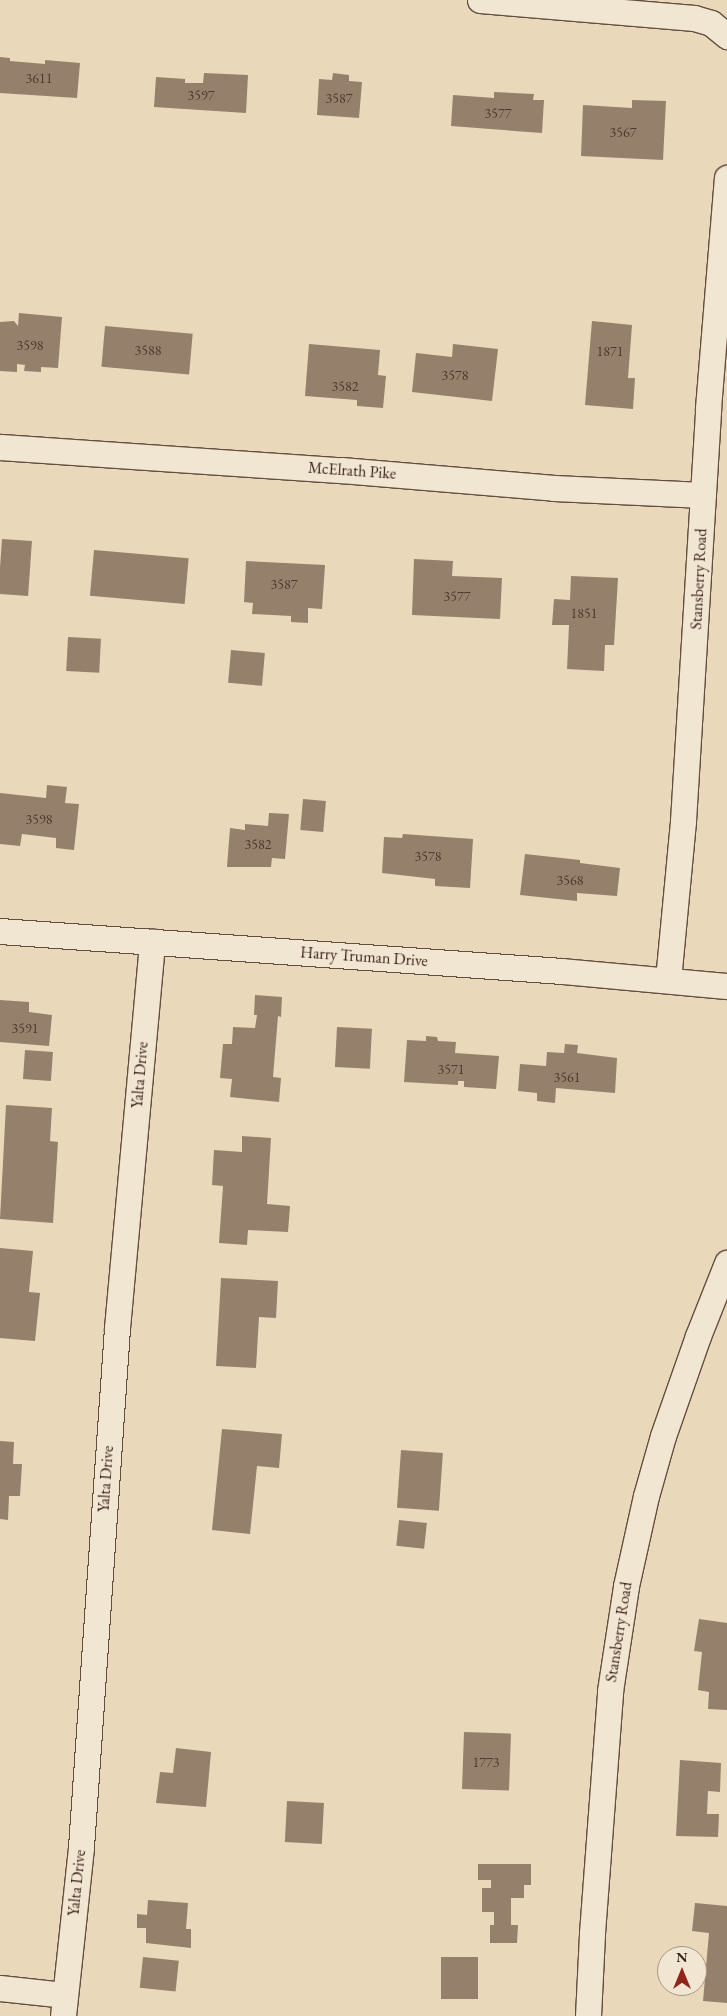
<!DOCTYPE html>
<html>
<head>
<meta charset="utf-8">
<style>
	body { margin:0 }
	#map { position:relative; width:727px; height:2016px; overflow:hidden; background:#ead8ba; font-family:"EB Garamond",serif }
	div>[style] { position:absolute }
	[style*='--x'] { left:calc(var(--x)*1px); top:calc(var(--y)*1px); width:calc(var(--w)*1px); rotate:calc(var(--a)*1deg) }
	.building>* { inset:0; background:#95806c; transform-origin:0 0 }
	.roads { filter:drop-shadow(1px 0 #644e40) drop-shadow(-1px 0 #644e40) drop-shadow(0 1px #644e40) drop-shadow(0 -1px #644e40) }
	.minor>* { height:25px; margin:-12.5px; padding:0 12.5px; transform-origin:12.5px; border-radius:12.5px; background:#f1e6d2 }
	span { translate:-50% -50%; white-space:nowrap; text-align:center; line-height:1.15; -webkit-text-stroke:4px #f1e6d2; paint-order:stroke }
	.number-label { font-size:14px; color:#4f382d }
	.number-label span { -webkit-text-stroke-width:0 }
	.street-label { font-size:16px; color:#382018 }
	.north { position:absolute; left:657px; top:1946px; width:50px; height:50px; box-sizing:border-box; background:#f1e6d2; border:1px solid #a79788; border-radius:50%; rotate:0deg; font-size:14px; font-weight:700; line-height:20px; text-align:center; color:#382018 }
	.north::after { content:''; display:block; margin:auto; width:18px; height:22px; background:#8f2418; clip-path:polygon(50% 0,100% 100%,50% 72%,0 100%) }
</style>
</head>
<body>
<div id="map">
	<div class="building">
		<i style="clip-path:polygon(0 57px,10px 58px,10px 61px,45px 64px,45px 60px,80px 63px,77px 98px,0 93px)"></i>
		<i style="clip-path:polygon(204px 73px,248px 75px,246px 113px,154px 107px,156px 77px,185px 79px,185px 83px,203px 83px)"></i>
		<i style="clip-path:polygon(333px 73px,349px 75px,349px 81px,362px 82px,359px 118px,317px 115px,319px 79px,332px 80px)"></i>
		<i style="clip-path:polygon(494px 92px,534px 94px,533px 100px,544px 100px,542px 133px,451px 126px,453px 95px,494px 98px)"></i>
		<i style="clip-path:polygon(632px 100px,666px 101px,663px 160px,581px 156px,583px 105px,632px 108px)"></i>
		<i style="clip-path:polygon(19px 313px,62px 317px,58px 368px,41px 367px,41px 372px,24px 371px,25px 365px,17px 364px,17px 372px,0 371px,0 322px,14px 321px,18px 326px)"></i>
		<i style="clip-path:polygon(592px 321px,632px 325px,628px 378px,635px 378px,633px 409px,585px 405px)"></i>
		<i style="left:105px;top:326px;width:88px;height:41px;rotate:5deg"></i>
		<i style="clip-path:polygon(309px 344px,380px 350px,378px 375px,386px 376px,383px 408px,357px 406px,357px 400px,305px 396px)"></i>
		<i style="clip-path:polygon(453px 344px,498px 349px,492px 401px,412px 392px,416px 353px,452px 357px)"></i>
		<i style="left:2px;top:539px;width:30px;height:55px;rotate:4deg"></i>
		<i style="left:94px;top:550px;width:95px;height:46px;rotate:5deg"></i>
		<i style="clip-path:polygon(414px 559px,453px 561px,452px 576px,502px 578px,500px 619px,412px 615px)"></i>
		<i style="clip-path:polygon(246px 561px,325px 565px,322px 609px,308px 608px,308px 623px,291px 622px,291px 616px,252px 614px,253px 603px,244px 602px)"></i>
		<i style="clip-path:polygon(571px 576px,618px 578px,614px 645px,605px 645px,604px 671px,567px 669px,569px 625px,552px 625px,554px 599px,570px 600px)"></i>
		<i style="left:68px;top:637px;width:33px;height:34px;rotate:3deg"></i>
		<i style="left:231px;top:650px;width:34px;height:33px;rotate:5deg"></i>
		<i style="clip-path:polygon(47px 785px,67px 787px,65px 803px,79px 804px,74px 850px,56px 848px,56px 838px,22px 834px,20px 846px,0 844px,0 793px,46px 798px)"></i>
		<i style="left:303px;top:799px;width:23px;height:31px;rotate:5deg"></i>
		<i style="clip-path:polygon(269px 813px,289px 814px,285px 859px,272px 858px,271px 867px,227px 867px,230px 828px,245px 830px,245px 824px,268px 826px)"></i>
		<i style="clip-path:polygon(403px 834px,473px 839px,470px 888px,435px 886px,435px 879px,382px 873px,384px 837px,402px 838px)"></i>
		<i style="clip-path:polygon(525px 854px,580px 860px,580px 863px,620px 868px,617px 896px,577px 893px,577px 901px,520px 895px)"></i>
		<i style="clip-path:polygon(255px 995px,282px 997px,281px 1017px,278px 1016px,273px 1077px,281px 1078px,279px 1102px,230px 1097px,232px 1079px,220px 1078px,223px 1044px,232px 1044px,233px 1027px,255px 1028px,257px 1015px,254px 1015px)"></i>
		<i style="clip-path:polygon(0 1000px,29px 1002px,29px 1012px,52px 1015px,49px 1046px,0 1042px)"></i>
		<i style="left:337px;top:1027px;width:35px;height:40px;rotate:3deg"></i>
		<i style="clip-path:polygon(426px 1036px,437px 1037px,438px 1041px,456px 1042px,455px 1053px,499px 1056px,496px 1089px,464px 1087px,464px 1081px,458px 1081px,458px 1085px,404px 1082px,407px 1040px,426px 1041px)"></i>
		<i style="clip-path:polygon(565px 1044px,578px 1045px,577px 1053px,617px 1058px,615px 1093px,556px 1088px,555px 1103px,537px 1101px,537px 1093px,518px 1091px,520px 1064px,546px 1066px,547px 1052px,564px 1053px)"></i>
		<i style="left:25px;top:1050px;width:28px;height:29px;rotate:4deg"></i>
		<i style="clip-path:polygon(6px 1105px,52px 1108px,50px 1141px,58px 1142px,53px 1223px,0 1219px)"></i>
		<i style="clip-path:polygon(242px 1136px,271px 1138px,267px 1204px,290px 1206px,288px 1232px,248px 1230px,247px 1245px,219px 1243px,223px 1186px,212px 1185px,214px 1150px,242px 1152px)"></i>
		<i style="clip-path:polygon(0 1248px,33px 1251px,29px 1292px,40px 1293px,35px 1341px,0 1338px)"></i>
		<i style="clip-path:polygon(221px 1278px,278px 1281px,276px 1318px,259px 1317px,256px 1368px,216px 1366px)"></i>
		<i style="clip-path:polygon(222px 1429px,282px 1434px,279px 1468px,257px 1466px,250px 1534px,212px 1530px)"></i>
		<i style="clip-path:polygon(0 1441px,14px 1442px,13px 1464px,22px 1464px,20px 1496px,9px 1496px,8px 1520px,0 1519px)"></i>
		<i style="left:401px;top:1450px;width:42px;height:58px;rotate:4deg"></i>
		<i style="left:399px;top:1520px;width:28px;height:26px;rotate:6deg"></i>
		<i style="clip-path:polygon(699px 1619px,727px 1623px,727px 1710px,708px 1709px,709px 1692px,698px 1690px,702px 1652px,694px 1651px)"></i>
		<i style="left:464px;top:1732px;width:47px;height:57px;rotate:2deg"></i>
		<i style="clip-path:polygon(176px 1748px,211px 1752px,206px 1807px,156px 1803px,160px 1772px,173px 1773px)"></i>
		<i style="clip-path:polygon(680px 1760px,721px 1763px,720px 1792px,708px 1791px,707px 1814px,719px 1814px,718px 1837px,676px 1836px)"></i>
		<i style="left:287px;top:1801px;width:37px;height:41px;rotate:3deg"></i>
		<i style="clip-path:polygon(478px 1864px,531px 1864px,531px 1885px,524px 1885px,524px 1898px,511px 1898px,511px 1925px,518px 1925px,517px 1943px,490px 1943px,490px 1925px,494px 1925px,494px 1912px,482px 1912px,482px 1888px,491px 1888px,491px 1880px,478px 1880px)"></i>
		<i style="clip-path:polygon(148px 1900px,188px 1903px,186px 1929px,191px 1929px,191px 1948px,146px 1943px,146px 1928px,137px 1928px,137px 1914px,147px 1915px)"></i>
		<i style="clip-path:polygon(695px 1903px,727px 1906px,727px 2003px,703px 2001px,709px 1933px,692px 1931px)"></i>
		<i style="left:143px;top:1957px;width:36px;height:31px;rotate:6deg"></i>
		<i style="left:441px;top:1957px;width:37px;height:42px"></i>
	</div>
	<div class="roads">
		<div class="minor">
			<i style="--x:480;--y:0;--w:215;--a:4.8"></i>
			<i style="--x:694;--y:18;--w:18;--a:16"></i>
			<i style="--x:711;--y:23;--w:21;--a:39"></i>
			<i style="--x:0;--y:447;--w:342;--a:3.9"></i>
			<i style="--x:341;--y:470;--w:214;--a:4.8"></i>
			<i style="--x:554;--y:488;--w:149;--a:2.7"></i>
			<i style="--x:0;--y:931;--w:563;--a:4.07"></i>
			<i style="--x:562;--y:971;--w:166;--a:5.2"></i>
			<i style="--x:668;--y:980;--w:160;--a:-84.6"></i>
			<i style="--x:683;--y:821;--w:414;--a:-86.5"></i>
			<i style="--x:708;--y:408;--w:231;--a:-85.3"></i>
			<i style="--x:0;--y:1988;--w:64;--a:6.2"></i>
			<i style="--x:63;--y:2016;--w:170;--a:-83.9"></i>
			<i style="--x:81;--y:1847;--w:520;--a:-86.03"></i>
			<i style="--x:117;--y:1328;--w:388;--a:-84.8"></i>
			<i style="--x:588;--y:2016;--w:83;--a:-87.2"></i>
			<i style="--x:592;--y:1933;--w:243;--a:-85.7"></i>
			<i style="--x:610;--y:1691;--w:106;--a:-81.3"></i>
			<i style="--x:626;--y:1586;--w:92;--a:-77.5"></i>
			<i style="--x:646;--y:1496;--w:62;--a:-74.2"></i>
			<i style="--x:663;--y:1436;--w:106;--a:-70.7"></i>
			<i style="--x:698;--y:1336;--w:79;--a:-68.3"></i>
		</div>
	</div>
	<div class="number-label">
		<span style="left:39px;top:78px">3611</span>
		<span style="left:201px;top:95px">3597</span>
		<span style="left:339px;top:98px">3587</span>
		<span style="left:498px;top:113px">3577</span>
		<span style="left:623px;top:132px">3567</span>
		<span style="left:30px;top:345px">3598</span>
		<span style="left:148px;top:350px">3588</span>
		<span style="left:610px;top:351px">1871</span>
		<span style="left:455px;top:375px">3578</span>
		<span style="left:345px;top:386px">3582</span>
		<span style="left:284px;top:584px">3587</span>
		<span style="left:457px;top:596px">3577</span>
		<span style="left:584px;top:613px">1851</span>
		<span style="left:39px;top:819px">3598</span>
		<span style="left:258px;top:844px">3582</span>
		<span style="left:428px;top:856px">3578</span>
		<span style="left:570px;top:880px">3568</span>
		<span style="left:25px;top:1028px">3591</span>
		<span style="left:451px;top:1069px">3571</span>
		<span style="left:567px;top:1077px">3561</span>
		<span style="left:486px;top:1762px">1773</span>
	</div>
	<div class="street-label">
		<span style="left:352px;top:471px;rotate:4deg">McElrath Pike</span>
		<span style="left:699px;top:579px;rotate:-87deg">Stansberry Road</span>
		<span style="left:364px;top:957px;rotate:4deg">Harry Truman Drive</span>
		<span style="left:140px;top:1075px;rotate:-85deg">Yalta Drive</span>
		<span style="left:106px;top:1479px;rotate:-86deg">Yalta Drive</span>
		<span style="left:619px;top:1632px;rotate:-81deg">Stansberry Road</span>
		<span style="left:77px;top:1883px;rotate:-84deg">Yalta Drive</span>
	</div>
	<div class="north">N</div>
</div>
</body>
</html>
